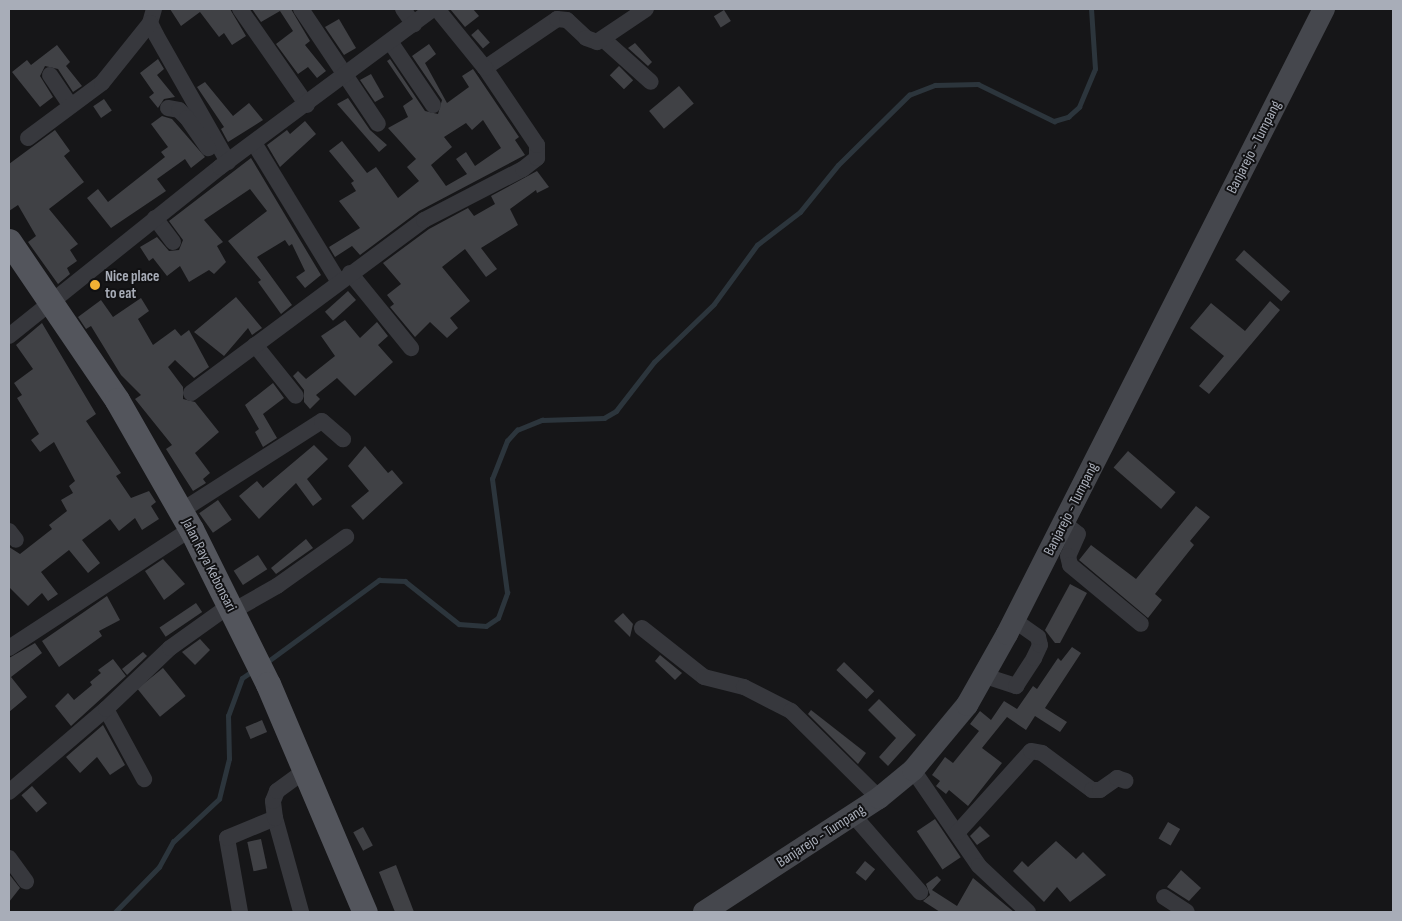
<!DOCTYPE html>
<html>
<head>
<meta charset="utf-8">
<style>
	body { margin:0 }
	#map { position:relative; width:1402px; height:921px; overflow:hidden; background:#161618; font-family:"Sofia Sans Condensed",sans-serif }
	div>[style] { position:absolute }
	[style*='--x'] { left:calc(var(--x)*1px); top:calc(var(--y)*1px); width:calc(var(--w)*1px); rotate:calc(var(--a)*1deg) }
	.stream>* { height:4.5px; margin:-2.25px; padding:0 2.25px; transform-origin:2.25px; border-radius:2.25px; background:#2c353c }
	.building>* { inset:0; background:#404145; transform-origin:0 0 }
	.street>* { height:16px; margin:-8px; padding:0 8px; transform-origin:8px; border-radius:8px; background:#37383d }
	.secondary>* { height:22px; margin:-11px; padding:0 11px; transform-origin:11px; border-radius:11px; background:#45474d }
	.primary>* { height:25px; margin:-12.5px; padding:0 12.5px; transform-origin:12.5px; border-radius:12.5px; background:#53555c }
	.dots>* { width:14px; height:14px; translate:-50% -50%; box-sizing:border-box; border:2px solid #111113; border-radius:50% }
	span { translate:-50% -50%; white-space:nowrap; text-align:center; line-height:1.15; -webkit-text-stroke:4px #111113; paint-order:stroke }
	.street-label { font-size:15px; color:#a8adb8 }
	.poi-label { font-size:15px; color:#a8adb8; font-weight:700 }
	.left { translate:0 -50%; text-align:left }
	.frame { position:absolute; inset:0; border:10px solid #a8adb8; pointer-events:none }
</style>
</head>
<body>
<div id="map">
	<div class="stream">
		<i style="--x:267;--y:662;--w:139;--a:-36.2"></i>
		<i style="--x:379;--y:580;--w:26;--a:2"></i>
		<i style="--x:405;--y:581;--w:69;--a:38.5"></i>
		<i style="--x:459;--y:624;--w:27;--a:4"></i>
		<i style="--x:486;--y:626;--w:14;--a:-34"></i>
		<i style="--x:498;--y:618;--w:27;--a:-70"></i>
		<i style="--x:507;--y:593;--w:115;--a:-97.5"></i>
		<i style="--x:492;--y:479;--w:41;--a:-68.5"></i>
		<i style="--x:507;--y:441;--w:15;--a:-48"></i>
		<i style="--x:517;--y:430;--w:27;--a:-22"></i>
		<i style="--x:542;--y:420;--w:62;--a:-1.8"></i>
		<i style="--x:604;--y:418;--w:14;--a:-30"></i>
		<i style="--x:616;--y:411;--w:62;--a:-52.2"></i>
		<i style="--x:654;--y:362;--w:83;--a:-44"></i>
		<i style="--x:714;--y:304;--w:73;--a:-53.9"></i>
		<i style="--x:757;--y:245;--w:54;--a:-37.5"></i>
		<i style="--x:800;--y:212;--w:60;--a:-51"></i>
		<i style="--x:838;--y:165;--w:100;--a:-44.6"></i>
		<i style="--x:909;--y:95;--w:28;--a:-21"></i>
		<i style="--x:935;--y:85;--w:43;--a:-1.3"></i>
		<i style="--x:978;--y:84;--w:85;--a:26"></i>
		<i style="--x:1054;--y:121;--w:15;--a:-16"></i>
		<i style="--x:1068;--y:117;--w:15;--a:-42"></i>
		<i style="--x:1079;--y:107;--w:41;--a:-67.2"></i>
		<i style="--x:1095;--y:69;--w:60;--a:-93.8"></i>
		<i style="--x:115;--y:912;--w:63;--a:-45.6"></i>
		<i style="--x:159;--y:867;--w:29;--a:-61"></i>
		<i style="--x:173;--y:842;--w:63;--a:-43.1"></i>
		<i style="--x:219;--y:799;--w:41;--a:-76"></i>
		<i style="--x:229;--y:759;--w:43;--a:-91.3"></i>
		<i style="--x:228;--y:716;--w:40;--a:-69.8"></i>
		<i style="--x:242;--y:678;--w:14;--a:-34"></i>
	</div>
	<div class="building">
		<i style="clip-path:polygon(170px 9px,230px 9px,246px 36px,232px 45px,224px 33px,219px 37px,200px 12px,181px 26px)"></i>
		<i style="clip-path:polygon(252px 9px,291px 9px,310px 41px,305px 45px,326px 71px,317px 78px,308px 67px,298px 74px,276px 44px,293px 31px,280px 11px,261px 22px)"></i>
		<i style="clip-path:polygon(450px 9px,473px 9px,479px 16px,465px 27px)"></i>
		<i style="left:724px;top:10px;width:13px;height:12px;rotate:58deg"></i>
		<i style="clip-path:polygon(339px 19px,356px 48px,344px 55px,325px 27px)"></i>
		<i style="left:478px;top:29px;width:18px;height:9px;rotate:49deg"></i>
		<i style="clip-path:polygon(635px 43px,652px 62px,648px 66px,628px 48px)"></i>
		<i style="clip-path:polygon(evenodd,429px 44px,436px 54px,425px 63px,447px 103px,469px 87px,462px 76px,473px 69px,519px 137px,515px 140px,525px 155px,419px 211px,360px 255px,352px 246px,335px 257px,329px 247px,360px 228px,339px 201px,356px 191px,351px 183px,354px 181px,329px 151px,342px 141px,367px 173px,376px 167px,398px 198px,419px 181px,407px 167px,416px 159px,388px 128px,408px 117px,403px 106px,413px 99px,387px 61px,390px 59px,425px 111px,438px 114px,442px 100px,412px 56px,429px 44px,483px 120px,501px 148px,475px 166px,466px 152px,456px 159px,467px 174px,446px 186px,431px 165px,452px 147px,444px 137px,466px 123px,472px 130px,483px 120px)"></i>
		<i style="clip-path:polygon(57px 45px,70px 62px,66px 66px,82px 86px,73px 92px,58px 69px,45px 66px,40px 76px,53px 97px,40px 107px,12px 72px,27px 60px,31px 65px)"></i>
		<i style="clip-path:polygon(158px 59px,164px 69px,157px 75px,175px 97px,164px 99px,158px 108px,149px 97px,154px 93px,140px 73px)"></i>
		<i style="left:619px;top:66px;width:20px;height:13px;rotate:45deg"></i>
		<i style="clip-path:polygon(371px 74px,384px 97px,375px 102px,360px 80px)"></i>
		<i style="clip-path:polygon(205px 82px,233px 116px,249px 103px,263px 120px,228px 142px,221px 129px,224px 127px,197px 87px)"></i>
		<i style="left:679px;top:86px;width:23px;height:39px;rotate:50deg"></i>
		<i style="clip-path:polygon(348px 98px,370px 130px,387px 145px,379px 152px,337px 104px)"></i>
		<i style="left:104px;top:99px;width:14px;height:13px;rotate:56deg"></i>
		<i style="clip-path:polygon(162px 116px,172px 119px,205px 157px,191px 168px,185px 159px,157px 179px,166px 191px,111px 228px,87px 198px,98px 189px,108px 202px,165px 157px,161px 152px,168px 147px,151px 124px)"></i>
		<i style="clip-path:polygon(305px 121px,316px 134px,280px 167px,267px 145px,287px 130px,290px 134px)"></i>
		<i style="clip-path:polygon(55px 130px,70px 151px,64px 156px,84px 182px,49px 209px,78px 244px,70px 250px,77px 261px,67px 268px,70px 274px,58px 284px,28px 242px,36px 236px,18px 205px,9px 211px,9px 164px)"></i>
		<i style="clip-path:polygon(251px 158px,321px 275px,305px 288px,296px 277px,305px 271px,292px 244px,289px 246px,285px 240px,257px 257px,292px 305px,281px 314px,258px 282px,261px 280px,228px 241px,267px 211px,250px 189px,204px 220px,223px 242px,217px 246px,226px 262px,214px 274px,209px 270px,189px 282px,180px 266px,167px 276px,153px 258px,149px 261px,140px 247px,157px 237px,169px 251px,179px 250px,183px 240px,169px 221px)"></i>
		<i style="clip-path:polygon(537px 171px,549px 187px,537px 193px,536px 190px,510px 209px,518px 225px,481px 248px,497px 269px,486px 277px,465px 249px,442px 267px,470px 301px,450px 318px,458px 328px,447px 338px,430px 322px,415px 337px,390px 307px,394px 304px,387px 295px,401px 284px,383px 263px,429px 229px,468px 208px,474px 216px,495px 204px,491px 196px)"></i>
		<i style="left:1244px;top:250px;width:62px;height:13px;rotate:42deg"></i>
		<i style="left:348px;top:291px;width:12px;height:31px;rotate:48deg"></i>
		<i style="clip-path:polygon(236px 297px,262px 328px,252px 335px,248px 328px,224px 356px,194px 332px)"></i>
		<i style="clip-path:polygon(141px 298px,149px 311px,138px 319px,153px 345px,175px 329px,181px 336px,189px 330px,209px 367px,194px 378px,175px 360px,168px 367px,183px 387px,183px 399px,195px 402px,219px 432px,195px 453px,210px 473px,203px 479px,206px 483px,193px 491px,166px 449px,172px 445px,135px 399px,141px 395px,121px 375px,91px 326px,86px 329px,78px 317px,101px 300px,113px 317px)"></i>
		<i style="clip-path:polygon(1270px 301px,1280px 310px,1209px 394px,1199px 386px,1224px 356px,1190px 328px,1211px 303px,1245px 331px)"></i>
		<i style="clip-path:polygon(345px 320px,360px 338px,377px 322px,388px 336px,378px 345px,393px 362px,355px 396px,337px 378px,316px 395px,320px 399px,310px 409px,304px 402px,304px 390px,293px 376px,298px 371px,306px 379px,335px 356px,321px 336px)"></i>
		<i style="clip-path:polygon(42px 323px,96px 414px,86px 421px,121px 473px,116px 476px,131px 498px,149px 491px,156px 502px,151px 506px,159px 519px,142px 530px,135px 518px,119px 531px,110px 519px,82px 540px,100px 563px,88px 573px,69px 550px,41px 572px,58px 594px,48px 601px,42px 593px,28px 606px,9px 587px,9px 547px,20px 554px,52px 529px,49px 525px,67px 511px,61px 500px,73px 493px,69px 486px,75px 481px,54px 442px,40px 452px,31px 440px,39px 434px,17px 398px,22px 395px,14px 383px,33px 369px,16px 345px)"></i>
		<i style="clip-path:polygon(273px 383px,284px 398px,263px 414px,277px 438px,263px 447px,255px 432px,259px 429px,245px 405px)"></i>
		<i style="clip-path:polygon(314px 445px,328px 459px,307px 479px,322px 499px,313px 506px,296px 483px,259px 519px,239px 496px,257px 481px,263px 488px)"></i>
		<i style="clip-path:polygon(365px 446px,388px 473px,392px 470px,403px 483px,363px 520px,351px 506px,369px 491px,348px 466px)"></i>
		<i style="left:1128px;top:451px;width:63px;height:22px;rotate:41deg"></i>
		<i style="left:218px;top:500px;width:24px;height:23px;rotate:55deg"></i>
		<i style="clip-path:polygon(1196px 506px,1210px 517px,1190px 541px,1194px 545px,1155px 594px,1162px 600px,1148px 618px,1079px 560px,1091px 545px,1136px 579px)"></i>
		<i style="clip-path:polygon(306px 539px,313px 548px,276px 574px,271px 568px)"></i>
		<i style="left:258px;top:555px;width:17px;height:29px;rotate:57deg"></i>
		<i style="clip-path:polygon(163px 559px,185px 584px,164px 600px,145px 571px)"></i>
		<i style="clip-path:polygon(1070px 584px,1087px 593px,1060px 643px,1055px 643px,1045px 630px)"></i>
		<i style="clip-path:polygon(107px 596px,120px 620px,99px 631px,102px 636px,59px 667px,42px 641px)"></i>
		<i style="left:196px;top:603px;width:11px;height:44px;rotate:56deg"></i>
		<i style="clip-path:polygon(623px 613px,633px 624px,630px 637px,614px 621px)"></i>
		<i style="clip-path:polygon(200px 639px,210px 650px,195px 665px,182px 652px)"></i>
		<i style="clip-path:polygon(35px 643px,42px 653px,11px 677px,27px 697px,9px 712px,9px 658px)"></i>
		<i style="clip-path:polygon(1072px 647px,1081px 653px,1045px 708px,1067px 722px,1060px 732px,1035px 716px,1026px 730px,1007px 717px,982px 748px,1002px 763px,968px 806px,949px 790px,946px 794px,936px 786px,940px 781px,932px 775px,945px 757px,953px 763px,979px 731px,970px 724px,980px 711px,991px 720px,1004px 701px,1017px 709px,1033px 686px,1037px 689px,1058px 658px,1061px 661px)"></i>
		<i style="clip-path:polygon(143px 652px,147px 656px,127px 675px,122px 669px)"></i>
		<i style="clip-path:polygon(660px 655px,682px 673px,675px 680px,655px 661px)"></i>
		<i style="clip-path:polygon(113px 659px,126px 676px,71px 726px,55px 706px,68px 693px,74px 700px,92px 685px,90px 682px,101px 673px,98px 670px)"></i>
		<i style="left:844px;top:662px;width:42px;height:11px;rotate:44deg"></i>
		<i style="left:163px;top:668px;width:36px;height:33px;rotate:51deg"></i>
		<i style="clip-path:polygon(879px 699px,916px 735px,888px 766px,879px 757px,896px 738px,868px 710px)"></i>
		<i style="clip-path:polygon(811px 710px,866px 753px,858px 764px,808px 714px)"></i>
		<i style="left:262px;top:720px;width:13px;height:18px;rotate:67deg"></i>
		<i style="clip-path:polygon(103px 725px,125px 765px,110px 775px,97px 757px,80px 773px,66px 757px)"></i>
		<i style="left:32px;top:786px;width:23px;height:14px;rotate:49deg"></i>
		<i style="left:935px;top:819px;width:46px;height:22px;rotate:56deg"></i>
		<i style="left:1168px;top:822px;width:14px;height:19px;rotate:30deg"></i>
		<i style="clip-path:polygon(980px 826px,990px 836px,977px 845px,970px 836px)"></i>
		<i style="left:363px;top:827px;width:21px;height:11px;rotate:62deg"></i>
		<i style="left:261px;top:839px;width:30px;height:14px;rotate:78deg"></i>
		<i style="clip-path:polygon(1056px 841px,1076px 859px,1083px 852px,1106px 875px,1070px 902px,1057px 887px,1044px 902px,1013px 871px,1022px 861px,1028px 867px)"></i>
		<i style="left:865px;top:861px;width:13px;height:15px;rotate:39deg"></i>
		<i style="clip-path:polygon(396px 865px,414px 912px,395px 912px,379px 872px)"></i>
		<i style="clip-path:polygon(1181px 870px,1201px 888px,1189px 901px,1167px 887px)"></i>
		<i style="clip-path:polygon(9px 874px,20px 888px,9px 902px)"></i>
		<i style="clip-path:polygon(937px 876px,941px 880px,932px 890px,957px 906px,973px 878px,1014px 912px,940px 912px,923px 901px,930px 895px,926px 884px)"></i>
	</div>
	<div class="street">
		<i style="--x:154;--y:9;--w:15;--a:106"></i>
		<i style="--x:150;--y:23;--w:13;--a:63"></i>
		<i style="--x:156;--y:35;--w:146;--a:60.4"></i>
		<i style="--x:240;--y:9;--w:117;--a:55.1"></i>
		<i style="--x:301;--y:9;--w:138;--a:56.2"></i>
		<i style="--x:403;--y:9;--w:19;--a:55"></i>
		<i style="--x:603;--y:39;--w:64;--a:41.9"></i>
		<i style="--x:391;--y:43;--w:75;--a:55.9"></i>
		<i style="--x:485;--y:68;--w:87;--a:-34.2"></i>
		<i style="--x:557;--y:19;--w:10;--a:6"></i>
		<i style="--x:567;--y:20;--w:26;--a:43"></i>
		<i style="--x:586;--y:38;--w:12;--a:20"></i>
		<i style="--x:597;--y:42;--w:59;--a:-34"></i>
		<i style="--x:50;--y:75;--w:37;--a:56"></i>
		<i style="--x:168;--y:108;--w:11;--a:10"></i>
		<i style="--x:179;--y:110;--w:11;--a:45"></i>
		<i style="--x:187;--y:118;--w:37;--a:55"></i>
		<i style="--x:28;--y:138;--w:92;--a:-36.6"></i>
		<i style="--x:102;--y:83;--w:77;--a:-51.3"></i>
		<i style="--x:254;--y:143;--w:163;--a:58.6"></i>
		<i style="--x:155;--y:218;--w:30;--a:53"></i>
		<i style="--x:350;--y:273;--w:97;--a:50.9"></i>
		<i style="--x:9;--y:336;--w:270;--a:-38.7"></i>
		<i style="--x:220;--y:167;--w:265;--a:-36.6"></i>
		<i style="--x:255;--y:345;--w:65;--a:51.2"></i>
		<i style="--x:191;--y:393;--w:290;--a:-36.6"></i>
		<i style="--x:424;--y:220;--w:111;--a:-27.3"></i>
		<i style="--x:523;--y:169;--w:18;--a:-38"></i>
		<i style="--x:537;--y:158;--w:13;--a:-90"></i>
		<i style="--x:537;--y:145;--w:93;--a:-124"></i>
		<i style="--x:485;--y:68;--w:76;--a:-129.1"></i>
		<i style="--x:181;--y:511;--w:167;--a:-32.6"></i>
		<i style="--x:322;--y:421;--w:28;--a:41"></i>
		<i style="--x:1063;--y:522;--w:19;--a:39"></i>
		<i style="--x:1078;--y:534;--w:24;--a:114"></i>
		<i style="--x:1068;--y:556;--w:9;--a:77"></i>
		<i style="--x:1070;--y:565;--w:92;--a:39.7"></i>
		<i style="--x:9;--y:531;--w:11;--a:52"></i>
		<i style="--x:233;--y:611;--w:51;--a:-29.6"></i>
		<i style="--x:277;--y:586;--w:85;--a:-35.4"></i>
		<i style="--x:642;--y:628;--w:79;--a:38.3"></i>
		<i style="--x:704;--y:677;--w:41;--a:14"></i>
		<i style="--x:744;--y:687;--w:53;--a:27.1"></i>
		<i style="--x:791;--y:711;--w:124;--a:44.7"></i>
		<i style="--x:9;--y:648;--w:217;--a:-33.2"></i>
		<i style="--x:985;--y:676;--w:33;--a:18"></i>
		<i style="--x:1016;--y:686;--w:33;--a:-57"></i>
		<i style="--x:1034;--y:658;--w:14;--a:-65"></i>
		<i style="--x:1040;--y:645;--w:8;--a:-104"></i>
		<i style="--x:1038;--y:637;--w:29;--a:-145"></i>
		<i style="--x:106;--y:709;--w:80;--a:61.5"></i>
		<i style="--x:913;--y:770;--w:116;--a:55.5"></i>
		<i style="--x:979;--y:866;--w:67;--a:43.2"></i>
		<i style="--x:9;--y:792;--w:128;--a:-40.6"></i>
		<i style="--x:106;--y:709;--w:88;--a:-43.6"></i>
		<i style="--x:170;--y:648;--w:74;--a:-35.6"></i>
		<i style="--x:854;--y:816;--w:101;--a:49"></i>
		<i style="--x:275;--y:818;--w:98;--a:74.5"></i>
		<i style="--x:957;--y:833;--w:110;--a:-47.9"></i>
		<i style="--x:1031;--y:751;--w:11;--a:10"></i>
		<i style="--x:1042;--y:753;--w:62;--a:36.5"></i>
		<i style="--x:1092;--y:790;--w:8;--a:0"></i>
		<i style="--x:1100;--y:790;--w:21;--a:-35"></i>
		<i style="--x:1117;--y:778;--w:9;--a:18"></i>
		<i style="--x:9;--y:858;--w:29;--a:54"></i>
		<i style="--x:1164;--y:897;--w:27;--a:33"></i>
		<i style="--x:240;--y:912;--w:75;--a:-100"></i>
		<i style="--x:227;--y:838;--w:52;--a:-22.6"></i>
		<i style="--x:275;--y:818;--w:17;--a:-97"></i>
		<i style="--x:273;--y:801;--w:11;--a:-68"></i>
		<i style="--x:277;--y:791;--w:36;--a:-36"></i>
	</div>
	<div class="secondary">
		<i style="--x:704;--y:912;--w:209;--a:-33.1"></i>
		<i style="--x:879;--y:798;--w:44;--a:-39.5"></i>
		<i style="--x:913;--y:770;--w:85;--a:-50.3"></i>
		<i style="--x:967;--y:705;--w:81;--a:-60.6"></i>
		<i style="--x:1007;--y:634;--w:701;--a:-63.11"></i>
	</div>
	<div class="primary">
		<i style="--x:9;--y:241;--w:192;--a:55.8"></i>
		<i style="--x:117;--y:400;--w:149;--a:60.2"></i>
		<i style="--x:191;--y:529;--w:173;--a:63.6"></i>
		<i style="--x:268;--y:684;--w:248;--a:67"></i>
	</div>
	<div class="dots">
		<i style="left:95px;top:285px;background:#f2b134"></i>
	</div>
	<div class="street-label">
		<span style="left:1254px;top:147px;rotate:-63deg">Banjarejo - Tumpang</span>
		<span style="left:1071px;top:509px;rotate:-63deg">Banjarejo - Tumpang</span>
		<span style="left:209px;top:565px;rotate:63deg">Jalan Raya Kebonsari</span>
		<span style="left:821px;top:836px;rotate:-33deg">Banjarejo - Tumpang</span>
	</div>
	<div class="poi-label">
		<span class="left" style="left:105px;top:285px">Nice place<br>to eat</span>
	</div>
	<div class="frame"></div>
</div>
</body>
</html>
